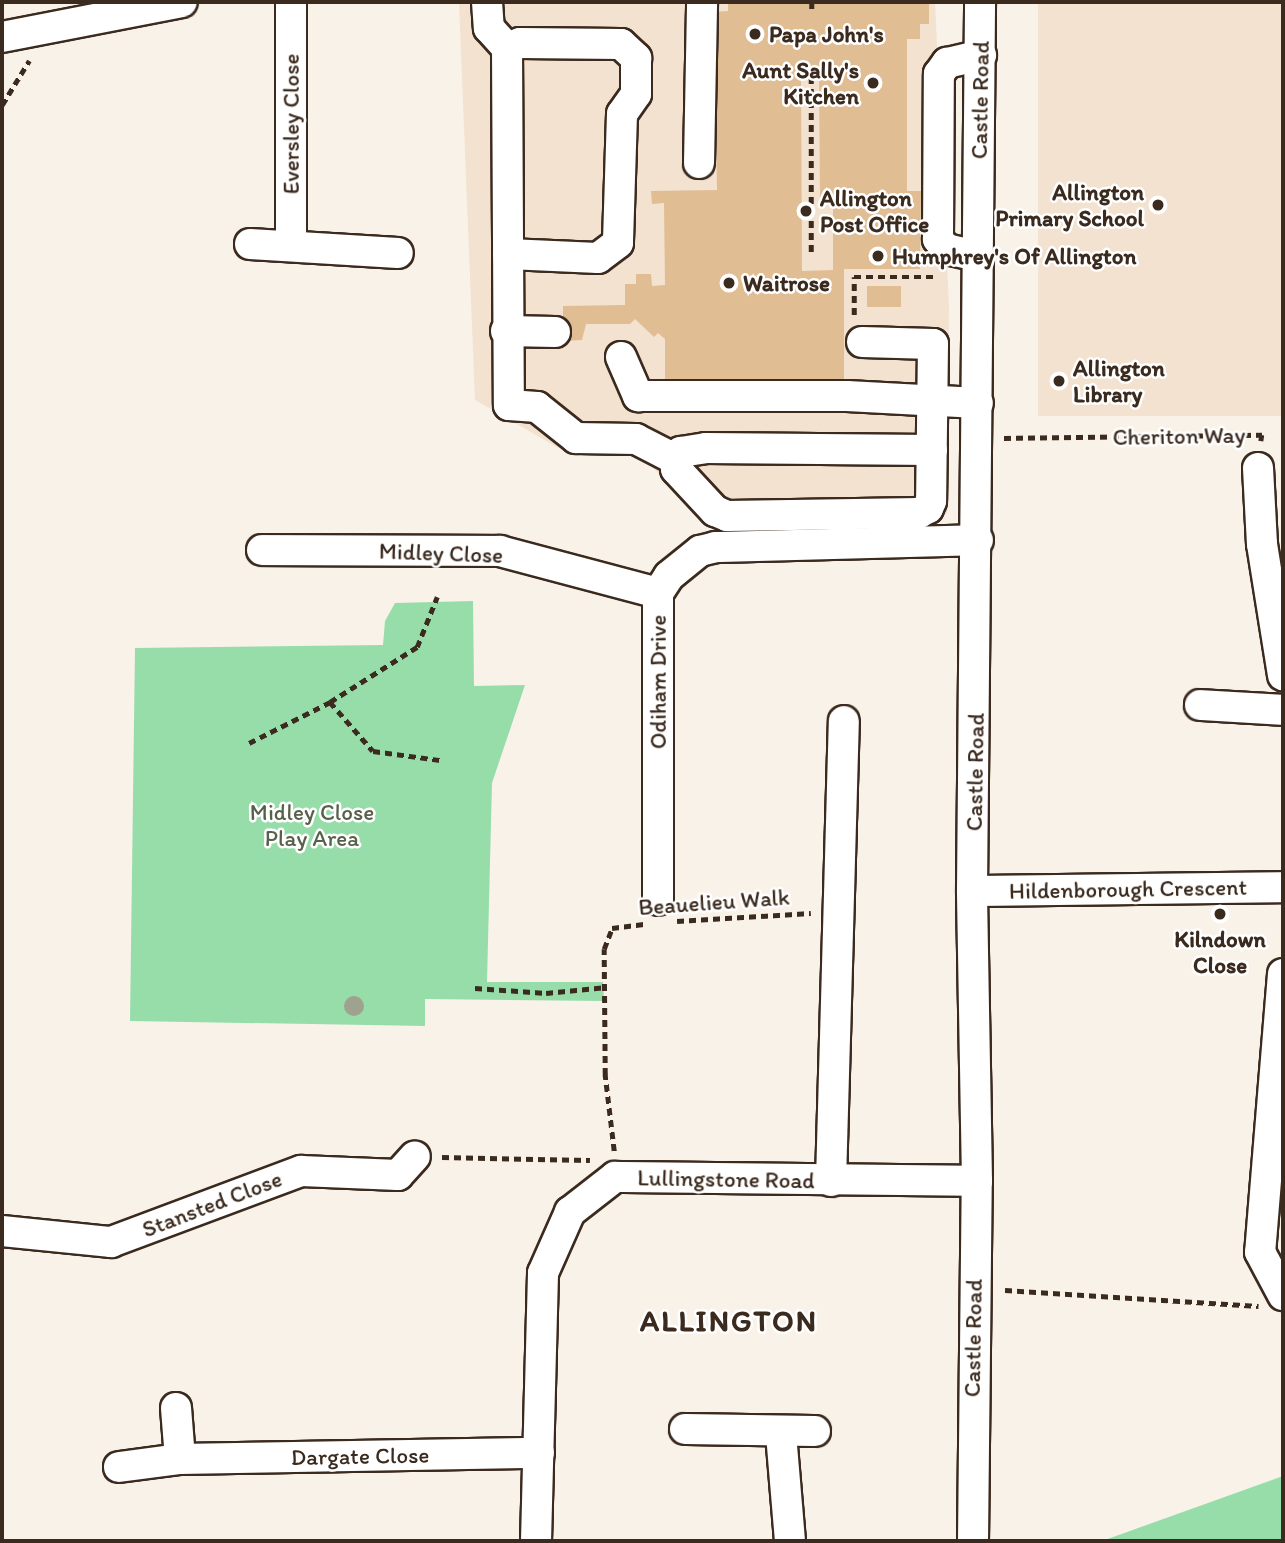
<!DOCTYPE html>
<html>
<head>
<meta charset="utf-8">
<style>
	body { margin:0 }
	#map { position:relative; width:1285px; height:1543px; overflow:hidden; background:#f9f2e9; font-family:Itim,sans-serif }
	div>[style] { position:absolute }
	[style*='--x'] { left:calc(var(--x)*1px); top:calc(var(--y)*1px); width:calc(var(--w)*1px); rotate:calc(var(--a)*1deg) }
	.built>* { inset:0; background:#f2e2cf; transform-origin:0 0 }
	.green>* { inset:0; background:#97ddaa }
	.building>* { inset:0; background:#e1bd93; transform-origin:0 0 }
	.path>* { height:4.5px; margin-top:-2.25px; transform-origin:0; background:repeating-linear-gradient(90deg,#3b2a1e 0 7px,transparent 0 12px) }
	.roads { filter:drop-shadow(2px 0 #3b2a1e) drop-shadow(-2px 0 #3b2a1e) drop-shadow(0 2px #3b2a1e) drop-shadow(0 -2px #3b2a1e) }
	.minor>* { height:30px; margin:-15px; padding:0 15px; transform-origin:15px; border-radius:15px; background:#fff }
	.trees>* { width:20px; height:20px; margin:-10px; border-radius:50%; background:#a0a290 }
	.dots>* { width:19px; height:19px; translate:-50% -50%; box-sizing:border-box; border:4px solid #fff; border-radius:50% }
	span { translate:-50% -50%; white-space:nowrap; text-align:center; line-height:1.15; -webkit-text-stroke:5px #fff; paint-order:stroke }
	.poi-label { font-size:23px; color:#3b2a1e; font-weight:700 }
	.left { translate:0 -50%; text-align:left }
	.right { translate:-100% -50%; text-align:right }
	.street-label { font-size:23px; color:#3b2a1e }
	.park-label { font-size:23px; color:#576048 }
	.district-label { font-size:30px; color:#3b2a1e; font-weight:700; letter-spacing:2px }
	.frame { position:absolute; inset:0; border:4px solid #3b2a1e; pointer-events:none }
</style>
</head>
<body>
<div id="map">
	<div class="built">
		<i style="clip-path:polygon(459px 2px,935px 2px,949px 307px,947px 513px,932px 526px,713px 525px,634px 450px,562px 450px,475px 400px)"></i>
		<i style="left:1038px;top:2px;width:245px;height:414px"></i>
	</div>
	<div class="green">
		<i style="clip-path:polygon(473px 601px,474px 686px,525px 685px,492px 783px,487px 982px,603px 982px,604px 1001px,425px 999px,425px 1026px,130px 1021px,135px 648px,383px 645px,385px 621px,395px 603px)"></i>
		<i style="clip-path:polygon(1283px 1476px,1283px 1541px,1102px 1541px)"></i>
	</div>
	<div class="building">
		<i style="clip-path:polygon(evenodd,728px 2px,929px 4px,929px 24px,920px 24px,920px 39px,907px 39px,907px 191px,921px 191px,920px 269px,844px 269px,844px 383px,665px 384px,665px 339px,658px 333px,654px 337px,635px 319px,630px 324px,586px 324px,582px 340px,563px 341px,563px 306px,625px 305px,625px 284px,636px 284px,636px 274px,651px 274px,652px 286px,665px 285px,664px 203px,652px 204px,651px 191px,717px 190px,714px 12px,728px 11px,728px 2px,819px 74px,820px 200px,833px 200px,833px 270px,802px 271px,801px 75px,819px 74px)"></i>
		<i style="left:867px;top:286px;width:34px;height:21px"></i>
	</div>
	<div class="path">
		<i style="--x:812;--y:2;--w:10;--a:90"></i>
		<i style="--x:2;--y:105;--w:52;--a:-58.5"></i>
		<i style="--x:811;--y:252;--w:178;--a:-90"></i>
		<i style="--x:854;--y:315;--w:38;--a:-90"></i>
		<i style="--x:854;--y:277;--w:83;--a:0"></i>
		<i style="--x:1004;--y:438;--w:258;--a:-0.7"></i>
		<i style="--x:1262;--y:435;--w:6;--a:99"></i>
		<i style="--x:330;--y:702;--w:65;--a:48.7"></i>
		<i style="--x:373;--y:751;--w:68;--a:7.7"></i>
		<i style="--x:249;--y:743;--w:91;--a:-26.8"></i>
		<i style="--x:330;--y:702;--w:103;--a:-32.3"></i>
		<i style="--x:417;--y:647;--w:54;--a:-68.2"></i>
		<i style="--x:677;--y:921;--w:134;--a:-3.4"></i>
		<i style="--x:475;--y:988;--w:71;--a:4"></i>
		<i style="--x:546;--y:993;--w:61;--a:-5.6"></i>
		<i style="--x:614;--y:1151;--w:77;--a:-96.8"></i>
		<i style="--x:605;--y:1075;--w:126;--a:-90.5"></i>
		<i style="--x:604;--y:949;--w:22;--a:-69"></i>
		<i style="--x:612;--y:928;--w:32;--a:-7"></i>
		<i style="--x:442;--y:1157;--w:148;--a:1.2"></i>
		<i style="--x:1005;--y:1290;--w:254;--a:3.6"></i>
	</div>
	<div class="roads">
		<div class="minor">
			<i style="--x:291;--y:2;--w:244;--a:90"></i>
			<i style="--x:487;--y:2;--w:26;--a:86"></i>
			<i style="--x:489;--y:28;--w:27;--a:48"></i>
			<i style="--x:507;--y:48;--w:357;--a:89.7"></i>
			<i style="--x:509;--y:405;--w:28;--a:4"></i>
			<i style="--x:537;--y:407;--w:50;--a:38.5"></i>
			<i style="--x:576;--y:438;--w:60;--a:1"></i>
			<i style="--x:636;--y:439;--w:44;--a:27.1"></i>
			<i style="--x:2;--y:37;--w:183;--a:-11"></i>
			<i style="--x:507;--y:48;--w:14;--a:-21"></i>
			<i style="--x:520;--y:43;--w:101;--a:0.6"></i>
			<i style="--x:621;--y:44;--w:21;--a:43"></i>
			<i style="--x:636;--y:58;--w:36;--a:90"></i>
			<i style="--x:636;--y:94;--w:24;--a:125"></i>
			<i style="--x:622;--y:114;--w:129;--a:91.8"></i>
			<i style="--x:618;--y:243;--w:25;--a:143"></i>
			<i style="--x:598;--y:258;--w:90;--a:-177.5"></i>
			<i style="--x:699;--y:163;--w:161;--a:-88.9"></i>
			<i style="--x:250;--y:244;--w:148;--a:3.5"></i>
			<i style="--x:977;--y:256;--w:32;--a:-167"></i>
			<i style="--x:946;--y:249;--w:13;--a:-129"></i>
			<i style="--x:938;--y:239;--w:165;--a:-89.7"></i>
			<i style="--x:939;--y:74;--w:14;--a:-54"></i>
			<i style="--x:947;--y:63;--w:35;--a:-13"></i>
			<i style="--x:506;--y:331;--w:49;--a:1.2"></i>
			<i style="--x:862;--y:342;--w:71;--a:1.6"></i>
			<i style="--x:933;--y:344;--w:157;--a:90.7"></i>
			<i style="--x:931;--y:501;--w:8;--a:113"></i>
			<i style="--x:928;--y:508;--w:10;--a:151"></i>
			<i style="--x:919;--y:513;--w:192;--a:179.1"></i>
			<i style="--x:727;--y:516;--w:13;--a:-157"></i>
			<i style="--x:715;--y:511;--w:57;--a:-132.9"></i>
			<i style="--x:676;--y:469;--w:18;--a:-74"></i>
			<i style="--x:681;--y:452;--w:25;--a:-9"></i>
			<i style="--x:706;--y:448;--w:226;--a:0.5"></i>
			<i style="--x:621;--y:357;--w:43;--a:66.4"></i>
			<i style="--x:638;--y:396;--w:209;--a:0"></i>
			<i style="--x:847;--y:396;--w:131;--a:3.1"></i>
			<i style="--x:1258;--y:468;--w:76;--a:87"></i>
			<i style="--x:1262;--y:544;--w:133;--a:80.9"></i>
			<i style="--x:262;--y:550;--w:238;--a:0.2"></i>
			<i style="--x:500;--y:551;--w:163;--a:14.9"></i>
			<i style="--x:1200;--y:705;--w:83;--a:3.4"></i>
			<i style="--x:972;--y:891;--w:311;--a:-0.7"></i>
			<i style="--x:658;--y:900;--w:307;--a:-90"></i>
			<i style="--x:658;--y:593;--w:20;--a:-57"></i>
			<i style="--x:669;--y:576;--w:40;--a:-39"></i>
			<i style="--x:700;--y:551;--w:16;--a:-14"></i>
			<i style="--x:716;--y:547;--w:262;--a:-1.5"></i>
			<i style="--x:1283;--y:974;--w:279;--a:94.7"></i>
			<i style="--x:1260;--y:1252;--w:49;--a:61.9"></i>
			<i style="--x:831;--y:1181;--w:460;--a:-88.4"></i>
			<i style="--x:2;--y:1231;--w:110;--a:5.8"></i>
			<i style="--x:111;--y:1242;--w:203;--a:-20.5"></i>
			<i style="--x:301;--y:1171;--w:97;--a:2.4"></i>
			<i style="--x:398;--y:1175;--w:25;--a:-48"></i>
			<i style="--x:176;--y:1408;--w:51;--a:85.5"></i>
			<i style="--x:685;--y:1429;--w:130;--a:0.9"></i>
			<i style="--x:781;--y:1434;--w:107;--a:85.2"></i>
			<i style="--x:119;--y:1467;--w:62;--a:-7.5"></i>
			<i style="--x:180;--y:1459;--w:359;--a:-1"></i>
			<i style="--x:536;--y:1541;--w:268;--a:-88.5"></i>
			<i style="--x:543;--y:1273;--w:67;--a:-66.1"></i>
			<i style="--x:570;--y:1212;--w:57;--a:-37.9"></i>
			<i style="--x:615;--y:1177;--w:362;--a:0.6"></i>
			<i style="--x:973;--y:1541;--w:360;--a:-89.4"></i>
			<i style="--x:977;--y:1181;--w:290;--a:-91"></i>
			<i style="--x:972;--y:891;--w:889;--a:-89.48"></i>
		</div>
	</div>
	<div class="trees">
		<i style="left:354px;top:1006px"></i>
	</div>
	<div class="dots">
		<i style="left:755px;top:34px;background:#3b2a1e"></i>
		<i style="left:873px;top:83px;background:#3b2a1e"></i>
		<i style="left:1158px;top:205px;background:#3b2a1e"></i>
		<i style="left:806px;top:211px;background:#3b2a1e"></i>
		<i style="left:878px;top:256px;background:#3b2a1e"></i>
		<i style="left:729px;top:283px;background:#3b2a1e"></i>
		<i style="left:1059px;top:381px;background:#3b2a1e"></i>
		<i style="left:1220px;top:914px;background:#3b2a1e"></i>
	</div>
	<div class="poi-label">
		<span class="left" style="left:769px;top:34px">Papa John's</span>
		<span class="right" style="left:859px;top:83px">Aunt Sally's<br>Kitchen</span>
		<span class="right" style="left:1144px;top:205px">Allington<br>Primary School</span>
		<span class="left" style="left:820px;top:211px">Allington<br>Post Office</span>
		<span class="left" style="left:892px;top:256px">Humphrey's Of Allington</span>
		<span class="left" style="left:743px;top:283px">Waitrose</span>
		<span class="left" style="left:1073px;top:381px">Allington<br>Library</span>
		<span style="left:1220px;top:952px">Kilndown<br>Close</span>
	</div>
	<div class="street-label">
		<span style="left:980px;top:100px;rotate:-89deg">Castle Road</span>
		<span style="left:291px;top:124px;rotate:-90deg">Eversley Close</span>
		<span style="left:1179px;top:436px;rotate:-1deg">Cheriton Way</span>
		<span style="left:441px;top:553px;rotate:2deg">Midley Close</span>
		<span style="left:658px;top:682px;rotate:-90deg">Odiham Drive</span>
		<span style="left:975px;top:772px;rotate:-89deg">Castle Road</span>
		<span style="left:1128px;top:889px;rotate:-1deg">Hildenborough Crescent</span>
		<span style="left:714px;top:902px;rotate:-4deg">Beauelieu Walk</span>
		<span style="left:726px;top:1179px;rotate:1deg">Lullingstone Road</span>
		<span style="left:212px;top:1204px;rotate:-21deg">Stansted Close</span>
		<span style="left:973px;top:1338px;rotate:-89deg">Castle Road</span>
		<span style="left:360px;top:1456px;rotate:-1deg">Dargate Close</span>
	</div>
	<div class="park-label">
		<span style="left:312px;top:825px">Midley Close<br>Play Area</span>
	</div>
	<div class="district-label">
		<span style="left:729px;top:1321px">ALLINGTON</span>
	</div>
	<div class="frame"></div>
</div>
</body>
</html>
